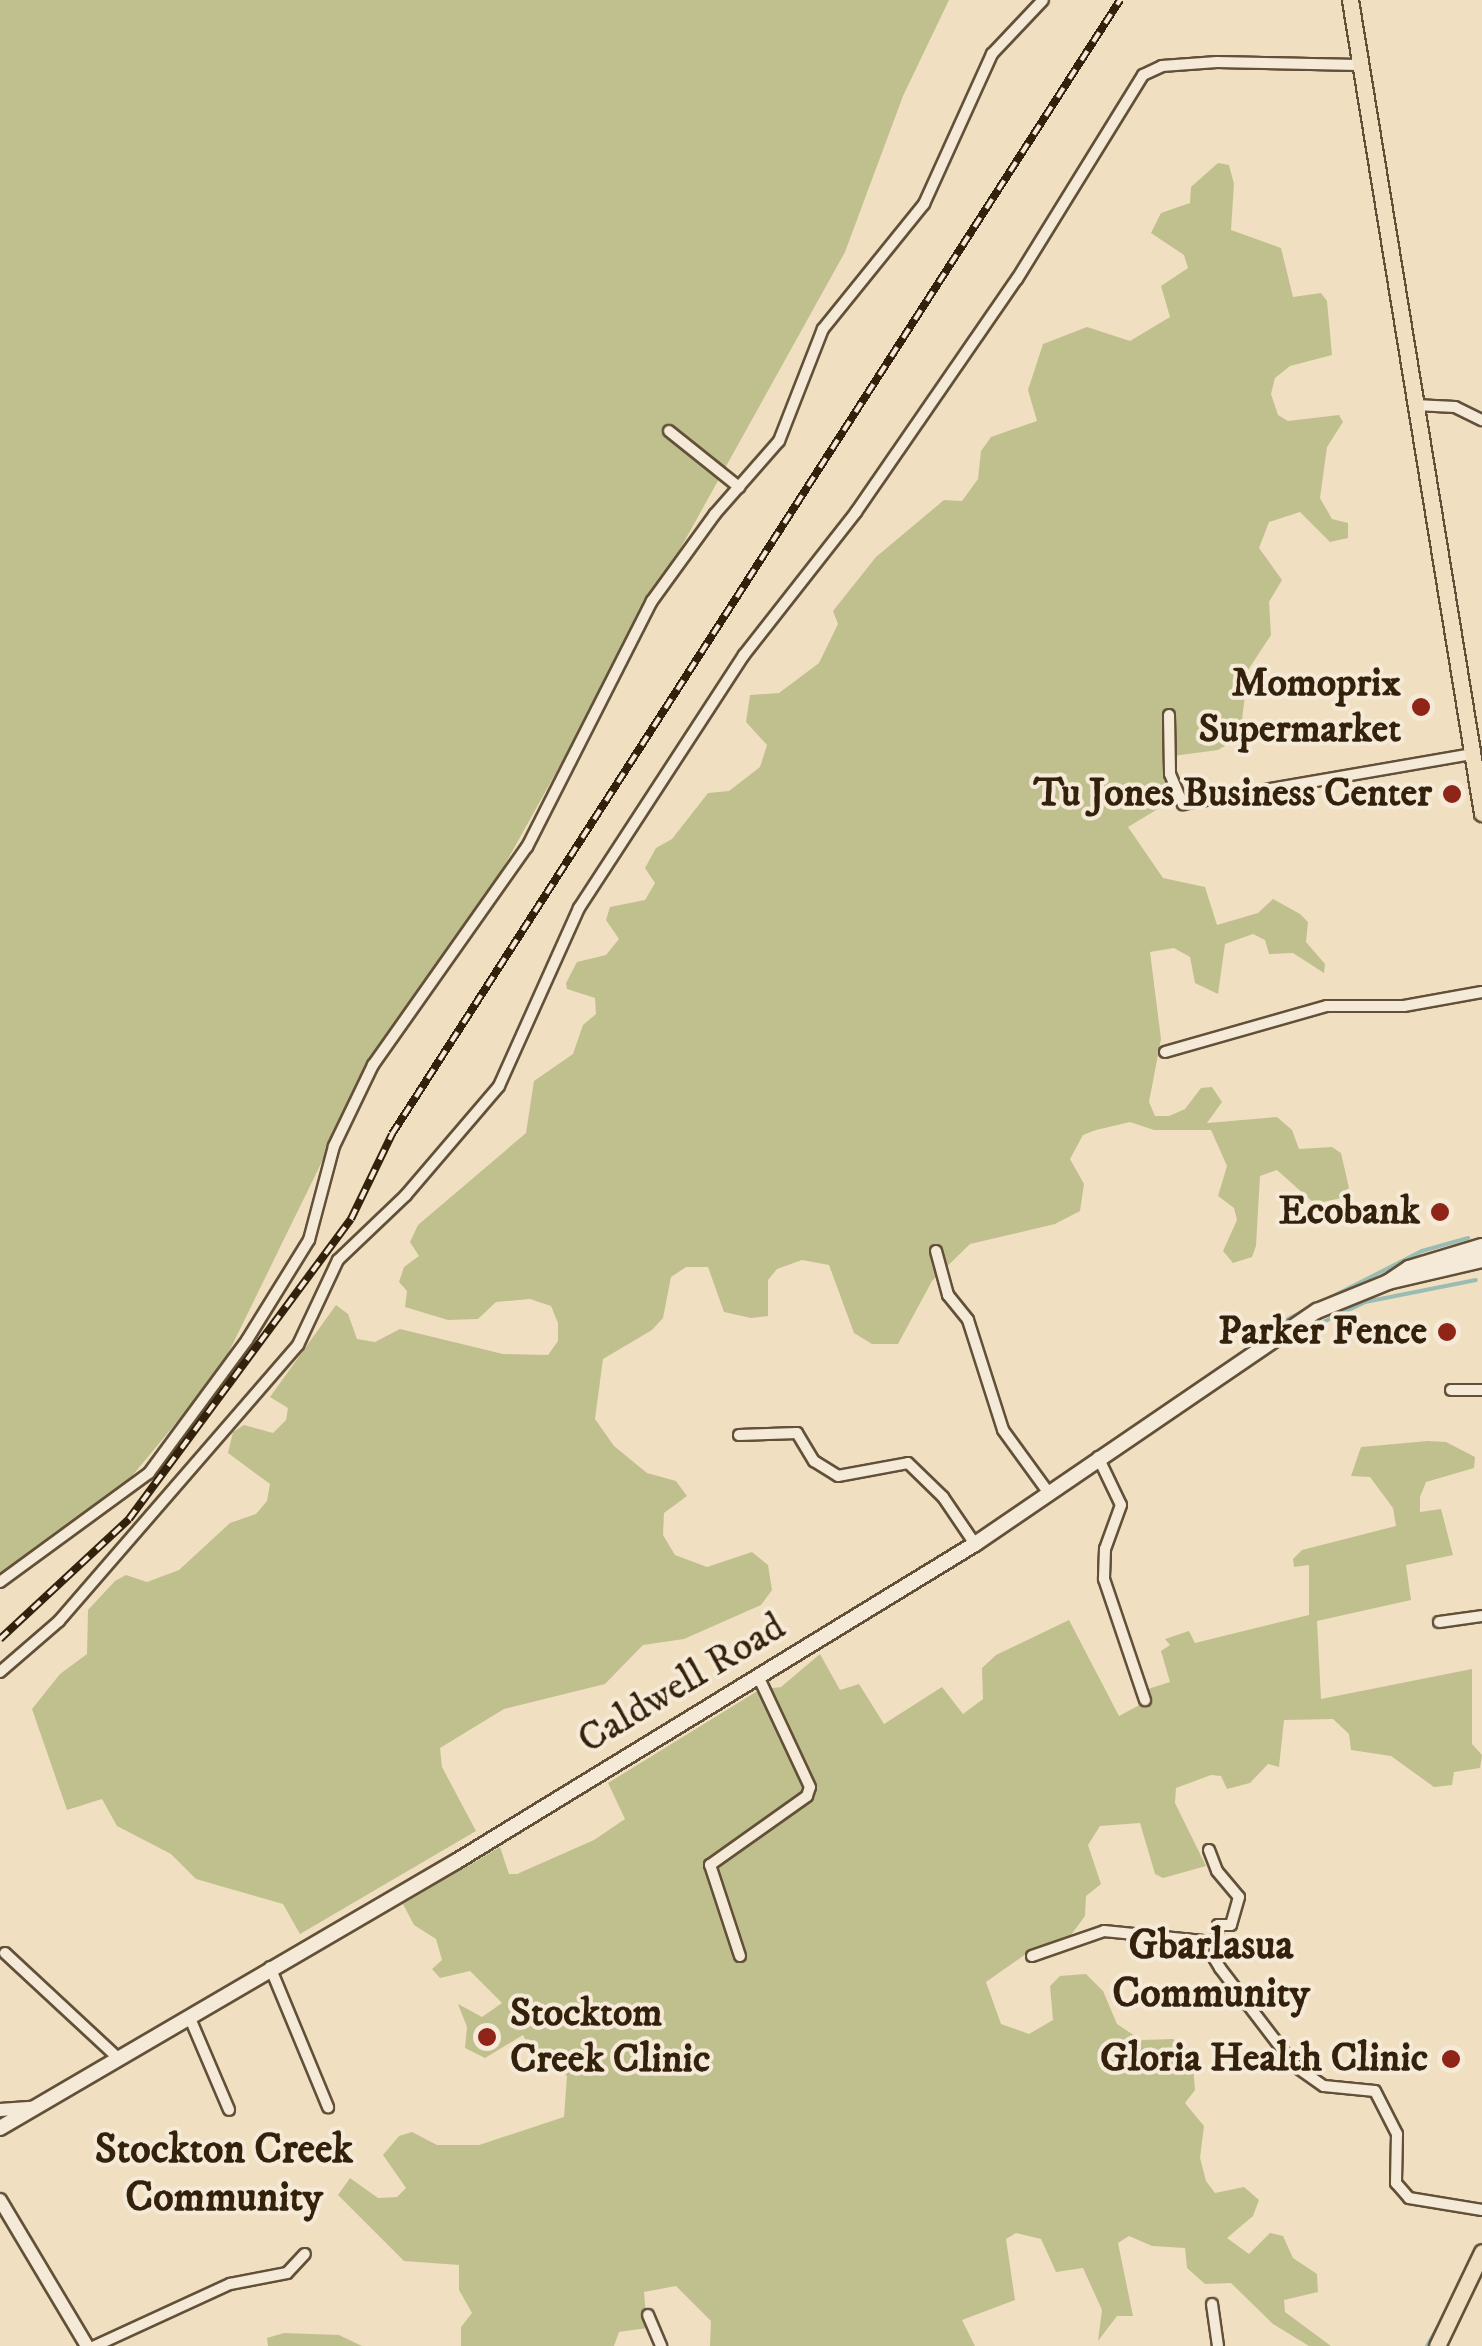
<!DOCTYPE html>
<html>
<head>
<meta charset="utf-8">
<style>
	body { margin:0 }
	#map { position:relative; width:1482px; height:2346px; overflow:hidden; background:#f0dfc1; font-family:"IM FELL DW Pica",serif }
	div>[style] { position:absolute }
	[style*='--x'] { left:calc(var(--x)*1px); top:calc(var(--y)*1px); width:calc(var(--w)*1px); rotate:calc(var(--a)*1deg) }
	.green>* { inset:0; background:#c0c08e }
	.stream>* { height:4px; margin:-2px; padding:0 2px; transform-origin:2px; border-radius:2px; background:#9abdb3 }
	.roads { filter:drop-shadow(2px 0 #625038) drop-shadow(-2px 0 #625038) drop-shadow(0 2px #625038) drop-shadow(0 -2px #625038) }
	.minor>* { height:10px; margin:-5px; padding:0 5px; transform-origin:5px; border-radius:5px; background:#f5ead7 }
	.tertiary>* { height:12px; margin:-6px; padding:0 6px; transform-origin:6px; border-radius:6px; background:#f5ead7 }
	.secondary>* { height:14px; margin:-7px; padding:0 7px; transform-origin:7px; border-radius:7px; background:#f5ead7 }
	.trunk>* { height:15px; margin:-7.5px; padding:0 7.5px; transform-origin:7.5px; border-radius:7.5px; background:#f0dfc1 }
	.rail>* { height:8px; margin-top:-4px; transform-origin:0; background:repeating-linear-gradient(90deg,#f5ead7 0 11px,#33210b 0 22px); box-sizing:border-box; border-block:2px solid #33210b }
	.dots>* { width:28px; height:28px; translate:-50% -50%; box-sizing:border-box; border:5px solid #f5ead7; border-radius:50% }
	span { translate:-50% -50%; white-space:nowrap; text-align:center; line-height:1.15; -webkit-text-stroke:8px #f5ead7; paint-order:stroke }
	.poi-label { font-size:40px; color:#33210b; font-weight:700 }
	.right { translate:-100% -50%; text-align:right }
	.left { translate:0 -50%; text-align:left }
	.street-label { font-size:40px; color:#33210b }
	.neighbourhood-label { font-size:42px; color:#33210b; font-weight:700 }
</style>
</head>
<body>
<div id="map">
	<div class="green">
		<i style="clip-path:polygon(0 0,949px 0,903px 96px,845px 252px,483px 904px,381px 1041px,220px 1370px,108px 1505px,0 1576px)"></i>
		<i style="clip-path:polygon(1218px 163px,1229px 165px,1234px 184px,1231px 230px,1281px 248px,1293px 297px,1321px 293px,1327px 301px,1332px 355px,1290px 366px,1275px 378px,1271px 394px,1278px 415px,1288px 421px,1339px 415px,1343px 422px,1327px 447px,1320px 498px,1332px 519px,1348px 523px,1348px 538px,1330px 542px,1300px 512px,1269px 522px,1259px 548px,1282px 580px,1269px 602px,1271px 635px,1248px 670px,1240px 737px,1218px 750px,1173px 756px,1171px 801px,1128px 827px,1163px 878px,1205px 887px,1217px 925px,1258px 913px,1273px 899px,1300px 914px,1308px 922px,1306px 942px,1325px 964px,1324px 973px,1293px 953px,1269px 954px,1265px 940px,1253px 934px,1225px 944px,1218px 994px,1195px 983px,1190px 957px,1174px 948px,1150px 952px,1161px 1039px,1149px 1102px,1155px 1116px,1169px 1116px,1185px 1109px,1201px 1088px,1212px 1087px,1222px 1102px,1207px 1123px,1277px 1117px,1292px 1130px,1299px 1149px,1332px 1147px,1341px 1153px,1349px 1188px,1341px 1198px,1315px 1204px,1277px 1170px,1260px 1176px,1256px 1246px,1252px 1257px,1233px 1263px,1223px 1251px,1237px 1220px,1234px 1208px,1218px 1196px,1227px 1166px,1211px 1130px,1154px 1130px,1130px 1122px,1096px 1130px,1083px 1135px,1070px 1159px,1084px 1184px,1080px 1211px,1055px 1224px,970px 1244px,932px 1281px,898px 1344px,872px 1344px,854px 1333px,829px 1265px,802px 1260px,777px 1269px,768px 1280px,768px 1316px,751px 1318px,724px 1312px,708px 1267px,686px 1267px,671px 1277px,663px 1318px,652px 1330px,603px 1359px,595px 1419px,614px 1446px,647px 1473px,676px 1481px,687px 1496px,664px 1513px,663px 1535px,675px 1555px,707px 1567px,752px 1552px,768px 1565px,772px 1590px,761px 1605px,684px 1639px,643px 1645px,605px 1684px,504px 1709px,440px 1748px,442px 1767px,476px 1831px,300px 1934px,283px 1904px,196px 1879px,171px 1854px,117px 1826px,102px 1799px,67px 1810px,32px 1709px,60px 1674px,87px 1654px,88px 1610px,115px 1581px,126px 1575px,147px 1582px,179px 1570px,230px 1523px,256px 1514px,267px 1501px,270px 1484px,228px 1453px,233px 1432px,244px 1425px,273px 1433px,286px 1420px,288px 1408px,270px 1397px,336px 1305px,348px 1314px,357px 1339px,375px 1342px,400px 1329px,503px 1354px,548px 1355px,558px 1341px,558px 1323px,551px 1306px,530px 1299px,496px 1302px,478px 1319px,448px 1320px,405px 1307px,407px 1291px,399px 1282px,404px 1267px,419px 1256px,410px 1242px,418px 1225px,526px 1133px,534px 1081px,573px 1054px,583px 1025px,596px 1014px,595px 998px,567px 989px,566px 983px,577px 962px,606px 955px,619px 939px,606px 920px,610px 907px,645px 900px,655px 883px,645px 868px,656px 848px,672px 839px,708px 793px,729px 791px,760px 767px,767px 745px,746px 722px,750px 695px,779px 693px,819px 663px,838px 624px,833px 611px,876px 557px,944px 500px,962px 501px,978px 479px,981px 451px,991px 437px,1037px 421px,1028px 390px,1043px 344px,1087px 327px,1130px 341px,1170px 317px,1161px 286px,1188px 268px,1184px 255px,1151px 233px,1161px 213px,1190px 203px,1191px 187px)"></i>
		<i style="clip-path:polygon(1428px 1441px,1446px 1442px,1475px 1457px,1474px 1468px,1426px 1482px,1420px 1497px,1420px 1512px,1441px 1509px,1453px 1555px,1406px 1565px,1411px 1600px,1317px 1621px,1321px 1699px,1472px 1669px,1472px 1744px,1482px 1755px,1480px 1768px,1454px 1772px,1452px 1785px,1434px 1787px,1391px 1756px,1351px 1750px,1349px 1734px,1333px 1719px,1284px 1720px,1279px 1767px,1268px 1764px,1250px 1783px,1227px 1789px,1221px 1776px,1211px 1775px,1176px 1788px,1175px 1803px,1206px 1866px,1163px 1878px,1155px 1874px,1140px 1823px,1100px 1826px,1088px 1845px,1101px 1884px,1086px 1896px,1085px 1916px,1071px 1935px,1033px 1949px,986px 1982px,1001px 2024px,1029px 2034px,1053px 2020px,1050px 1986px,1060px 1976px,1086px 1974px,1103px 1991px,1117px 2024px,1141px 2040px,1173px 2039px,1192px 2052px,1195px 2090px,1185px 2103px,1204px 2126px,1200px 2158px,1206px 2181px,1215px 2193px,1244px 2187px,1259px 2200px,1253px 2216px,1227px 2238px,1249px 2254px,1270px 2233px,1283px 2236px,1293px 2258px,1317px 2274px,1318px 2292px,1284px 2300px,1285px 2312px,1331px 2346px,1309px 2346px,1273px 2324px,1231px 2283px,1205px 2284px,1187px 2268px,1185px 2248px,1152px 2246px,1129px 2236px,1118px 2243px,1133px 2316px,1117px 2316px,1098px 2341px,1102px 2310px,1083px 2268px,1056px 2272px,1041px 2239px,1016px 2233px,1006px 2239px,1015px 2300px,962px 2320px,975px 2346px,710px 2346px,711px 2321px,676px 2286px,644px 2292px,647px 2328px,619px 2332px,614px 2346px,461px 2346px,461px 2327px,472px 2313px,459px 2290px,459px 2265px,404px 2261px,338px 2195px,350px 2178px,378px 2198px,397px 2197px,406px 2188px,383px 2155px,399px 2136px,412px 2132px,437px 2145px,479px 2145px,564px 2117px,567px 2076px,558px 2069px,543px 2071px,523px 2035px,485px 2058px,465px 2048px,467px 2027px,458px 2004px,482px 2017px,502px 2003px,470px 1971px,440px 1978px,432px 1969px,442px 1960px,436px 1939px,414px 1925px,403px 1904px,500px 1847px,509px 1874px,517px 1874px,594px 1840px,625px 1819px,608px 1783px,759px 1690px,781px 1687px,820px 1654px,840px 1690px,859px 1684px,884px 1724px,942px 1687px,963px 1714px,983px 1699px,982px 1668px,996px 1655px,1069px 1620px,1119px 1716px,1149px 1700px,1148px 1689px,1170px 1682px,1161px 1651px,1170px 1645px,1165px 1639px,1189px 1631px,1195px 1643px,1309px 1615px,1309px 1565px,1294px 1567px,1293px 1559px,1302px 1550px,1396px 1526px,1393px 1508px,1370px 1477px,1351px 1476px,1361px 1447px)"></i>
		<i style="clip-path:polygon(284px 2333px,339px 2335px,362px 2346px,268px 2346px,267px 2338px)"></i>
	</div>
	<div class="stream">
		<i style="--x:1288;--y:1319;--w:150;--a:-26.9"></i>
		<i style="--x:1422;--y:1251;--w:48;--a:-15.8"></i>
		<i style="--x:1294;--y:1336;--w:79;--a:-25.6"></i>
		<i style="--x:1365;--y:1302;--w:113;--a:-11.2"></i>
		<i style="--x:1427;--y:2346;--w:32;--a:-60"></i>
	</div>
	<div class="roads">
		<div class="minor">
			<i style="--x:1415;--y:405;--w:40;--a:2.9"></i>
			<i style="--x:1455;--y:407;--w:30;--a:26"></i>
			<i style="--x:669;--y:431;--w:90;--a:38.7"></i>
			<i style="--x:1169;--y:715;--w:59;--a:89"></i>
			<i style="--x:1170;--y:774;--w:33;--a:67"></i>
			<i style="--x:1183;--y:804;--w:292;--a:-9.8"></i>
			<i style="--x:1165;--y:1052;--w:168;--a:-15.9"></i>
			<i style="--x:1327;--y:1006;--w:77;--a:0"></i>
			<i style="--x:1404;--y:1006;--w:79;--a:-10.2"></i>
			<i style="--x:936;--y:1251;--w:46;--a:74.7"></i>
			<i style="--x:948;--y:1295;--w:32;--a:51"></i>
			<i style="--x:968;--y:1320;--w:115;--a:72.3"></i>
			<i style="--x:1003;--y:1430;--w:77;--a:54"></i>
			<i style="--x:1451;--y:1390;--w:31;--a:0"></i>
			<i style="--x:739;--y:1435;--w:58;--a:-2"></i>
			<i style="--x:797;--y:1433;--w:33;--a:59"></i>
			<i style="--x:814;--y:1461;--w:28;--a:32"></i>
			<i style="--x:838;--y:1476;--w:71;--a:-10.5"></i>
			<i style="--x:908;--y:1463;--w:49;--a:44.2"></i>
			<i style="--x:943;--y:1497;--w:57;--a:55.8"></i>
			<i style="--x:1098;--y:1457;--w:53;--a:64.4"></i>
			<i style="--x:1121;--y:1505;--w:47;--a:110"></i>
			<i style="--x:1105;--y:1549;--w:30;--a:92"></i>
			<i style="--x:1104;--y:1579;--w:128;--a:71.3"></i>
			<i style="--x:0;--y:1582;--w:185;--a:-36.2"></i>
			<i style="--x:149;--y:1473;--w:165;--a:-53.6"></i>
			<i style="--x:247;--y:1340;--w:118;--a:-58.2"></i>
			<i style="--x:309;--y:1240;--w:97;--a:-75.1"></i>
			<i style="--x:334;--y:1146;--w:90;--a:-64.3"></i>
			<i style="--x:373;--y:1065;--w:267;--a:-54.8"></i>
			<i style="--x:527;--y:847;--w:276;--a:-63.1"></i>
			<i style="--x:652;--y:601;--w:107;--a:-54.1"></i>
			<i style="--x:715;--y:514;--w:97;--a:-48.8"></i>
			<i style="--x:779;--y:441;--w:120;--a:-68.6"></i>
			<i style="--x:823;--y:329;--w:161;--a:-51.1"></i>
			<i style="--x:924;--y:204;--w:165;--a:-65.6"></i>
			<i style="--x:992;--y:54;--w:74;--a:-46.6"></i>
			<i style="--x:1439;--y:1622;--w:43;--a:-7.9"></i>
			<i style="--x:0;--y:1672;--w:78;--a:-40.8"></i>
			<i style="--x:59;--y:1621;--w:365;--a:-49.1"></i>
			<i style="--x:298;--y:1345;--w:94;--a:-64.8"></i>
			<i style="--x:338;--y:1260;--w:94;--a:-43.7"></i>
			<i style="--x:406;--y:1195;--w:143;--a:-49.5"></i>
			<i style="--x:499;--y:1086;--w:195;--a:-65.8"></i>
			<i style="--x:579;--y:908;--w:302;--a:-56.9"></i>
			<i style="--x:744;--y:655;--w:182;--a:-51.9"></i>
			<i style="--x:856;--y:512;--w:283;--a:-55.4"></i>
			<i style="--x:1017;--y:279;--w:240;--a:-58.3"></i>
			<i style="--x:1143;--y:75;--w:21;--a:-25"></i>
			<i style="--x:1162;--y:66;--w:55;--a:-4.2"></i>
			<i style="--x:1217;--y:62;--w:141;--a:1.2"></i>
			<i style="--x:1209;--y:1850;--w:22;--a:69"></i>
			<i style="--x:1217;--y:1871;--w:34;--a:50"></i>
			<i style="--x:1239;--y:1897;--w:29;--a:106"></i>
			<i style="--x:1231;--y:1925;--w:13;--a:180"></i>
			<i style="--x:1218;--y:1925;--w:33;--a:97"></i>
			<i style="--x:1214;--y:1958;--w:12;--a:59"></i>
			<i style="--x:1220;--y:1968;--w:123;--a:52.6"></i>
			<i style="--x:1295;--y:2066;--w:35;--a:35"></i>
			<i style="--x:1324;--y:2086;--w:51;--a:5.6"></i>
			<i style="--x:1375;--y:2091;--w:48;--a:62.9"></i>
			<i style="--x:1397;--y:2134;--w:49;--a:91.2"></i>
			<i style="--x:1396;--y:2183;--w:20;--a:49"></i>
			<i style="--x:1409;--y:2198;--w:74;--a:9.3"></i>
			<i style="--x:5;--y:1953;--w:153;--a:42.9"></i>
			<i style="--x:740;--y:1956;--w:96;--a:-108.2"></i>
			<i style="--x:710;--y:1865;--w:119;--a:-35.4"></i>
			<i style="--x:807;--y:1796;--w:9;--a:-72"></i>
			<i style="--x:810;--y:1787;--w:123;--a:-115.1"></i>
			<i style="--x:1032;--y:1956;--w:76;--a:-19.1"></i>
			<i style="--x:1104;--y:1931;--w:112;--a:5.7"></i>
			<i style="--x:270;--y:1967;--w:152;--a:67.5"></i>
			<i style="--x:189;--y:2016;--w:102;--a:66.9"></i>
			<i style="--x:1212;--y:2304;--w:42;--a:81.9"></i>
			<i style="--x:648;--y:2315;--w:34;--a:67"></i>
			<i style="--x:95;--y:2346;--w:149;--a:-24.7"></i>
			<i style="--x:230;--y:2284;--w:58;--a:-10.9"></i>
			<i style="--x:287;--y:2273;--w:26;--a:-47"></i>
		</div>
		<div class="tertiary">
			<i style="--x:0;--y:2110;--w:32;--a:-4"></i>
			<i style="--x:0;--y:2200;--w:170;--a:59.2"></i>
		</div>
		<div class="secondary">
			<i style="--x:1388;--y:1282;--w:25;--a:-34"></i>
			<i style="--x:1409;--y:1268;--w:76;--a:-16.8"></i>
			<i style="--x:0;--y:2128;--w:529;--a:-30.3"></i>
			<i style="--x:457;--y:1861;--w:607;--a:-31.47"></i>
			<i style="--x:975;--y:1544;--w:414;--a:-34.3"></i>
			<i style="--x:1317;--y:1311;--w:77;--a:-22.2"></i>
			<i style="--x:1388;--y:1282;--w:97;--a:-13.2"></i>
		</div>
		<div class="trunk">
			<i style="--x:1350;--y:0;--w:824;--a:80.78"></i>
			<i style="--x:1437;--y:2346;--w:104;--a:-64.4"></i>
		</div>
	</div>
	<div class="rail">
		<i style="--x:0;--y:1639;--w:176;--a:-42.9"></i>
		<i style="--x:129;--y:1519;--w:373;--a:-53.5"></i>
		<i style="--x:351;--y:1219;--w:94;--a:-64.2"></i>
		<i style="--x:392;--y:1134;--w:1348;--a:-57.3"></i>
	</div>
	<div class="dots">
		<i style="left:1421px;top:707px;background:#8f2418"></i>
		<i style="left:1452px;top:794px;background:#8f2418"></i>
		<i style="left:1440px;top:1212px;background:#8f2418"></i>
		<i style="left:1447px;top:1332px;background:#8f2418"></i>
		<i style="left:487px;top:2037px;background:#8f2418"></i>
		<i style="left:1451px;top:2059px;background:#8f2418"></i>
	</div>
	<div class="poi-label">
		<span class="right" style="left:1401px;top:707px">Momoprix<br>Supermarket</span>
		<span class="right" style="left:1432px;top:794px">Tu Jones Business Center</span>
		<span class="right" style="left:1420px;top:1212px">Ecobank</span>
		<span class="right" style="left:1427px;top:1332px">Parker Fence</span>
		<span class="left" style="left:510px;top:2037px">Stocktom<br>Creek Clinic</span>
		<span class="right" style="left:1428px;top:2059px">Gloria Health Clinic</span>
	</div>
	<div class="street-label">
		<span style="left:682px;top:1684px;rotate:-31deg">Caldwell Road</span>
	</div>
	<div class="neighbourhood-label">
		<span style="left:1211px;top:1970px">Gbarlasua<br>Community</span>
		<span style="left:224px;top:2174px">Stockton Creek<br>Community</span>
	</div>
</div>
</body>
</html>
